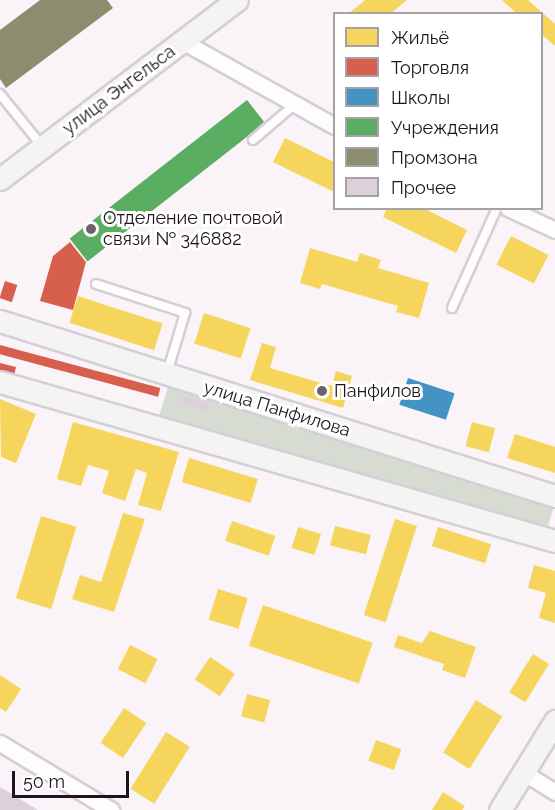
<!DOCTYPE html>
<html>
<head>
<meta charset="utf-8">
<style>
	body { margin:0 }
	#map { position:relative; width:555px; height:810px; overflow:hidden; background:#faf4f9; font-family:Raleway,sans-serif }
	div>[style] { position:absolute }
	[style*='--x'] { left:calc(var(--x)*1px); top:calc(var(--y)*1px); width:calc(var(--w)*1px); rotate:calc(var(--a)*1deg) }
	.green>* { inset:0; background:#d6dcd1; transform-origin:0 0 }
	.homes>* { inset:0; background:#f6d55c; transform-origin:0 0 }
	.shops>* { inset:0; background:#d6604d; transform-origin:0 0 }
	.schools>* { inset:0; background:#4393c3; transform-origin:0 0 }
	.public>* { inset:0; background:#5aae61; transform-origin:0 0 }
	.industry>* { inset:0; background:#8c8c6e }
	.building>* { inset:0; background:#dcd1da; transform-origin:0 0 }
	.roads { filter:drop-shadow(2px 0 #d6ced6) drop-shadow(-2px 0 #d6ced6) drop-shadow(0 2px #d6ced6) drop-shadow(0 -2px #d6ced6) }
	.lane>* { height:8px; margin:-4px; padding:0 4px; transform-origin:4px; border-radius:4px; background:#fefdfe }
	.street>* { height:15px; margin:-7.5px; padding:0 7.5px; transform-origin:7.5px; border-radius:7.5px; background:#fefdfe }
	.secondary>* { height:21px; margin:-10.5px; padding:0 10.5px; transform-origin:10.5px; border-radius:10.5px; background:#f4f5f3 }
	.dots>* { width:16px; height:16px; translate:-50% -50%; box-sizing:border-box; border:3px solid #fff; border-radius:50% }
	span { translate:-50% -50%; white-space:nowrap; text-align:center; line-height:1.15; -webkit-text-stroke:6px #fff; paint-order:stroke }
	.street-label { font-size:18px; color:#1e141d }
	.poi-label { font-size:18px; color:#1e141d }
	.left { translate:0 -50%; text-align:left }
	.legend { position:absolute; left:333px; top:12px; width:210px; height:198px; box-sizing:border-box; background:#fff; border:2px solid #a5a1a5; margin:0; padding:8px 10px; list-style:none; font-size:18px; color:#1e141d }
	.legend li { display:flex; align-items:center; gap:12px; height:30px }
	.legend b { width:30px; border:2px solid #a5a1a5 }
	.scale { position:absolute; left:12px; top:771px; width:117px; height:27px; box-sizing:border-box; border:3px solid #1e141d; border-top:0; padding-left:8px; font-size:18px; line-height:21px; white-space:nowrap; color:#1e141d; -webkit-text-stroke:4px #fff; paint-order:stroke }
</style>
</head>
<body>
<div id="map">
	<div class="green">
		<i style="left:168px;top:387px;width:404px;height:31px;rotate:17deg"></i>
	</div>
	<div class="homes">
		<i style="clip-path:polygon(365px 0,407px 0,390px 14px,348px 14px)"></i>
		<i style="clip-path:polygon(502px 0,528px 0,555px 24px,555px 46px,542px 35px,542px 14px,517px 14px)"></i>
		<i style="clip-path:polygon(285px 138px,334px 162px,334px 192px,273px 162px)"></i>
		<i style="clip-path:polygon(387px 208px,423px 208px,467px 230px,456px 253px,383px 217px)"></i>
		<i style="left:511px;top:236px;width:42px;height:32px;rotate:27deg"></i>
		<i style="clip-path:polygon(310px 248px,357px 262px,360px 253px,381px 260px,378px 268px,429px 283px,419px 318px,396px 312px,398px 306px,322px 284px,320px 289px,300px 283px)"></i>
		<i style="left:78px;top:296px;width:89px;height:28px;rotate:18deg"></i>
		<i style="left:204px;top:313px;width:49px;height:32px;rotate:18deg"></i>
		<i style="clip-path:polygon(262px 343px,276px 347px,270px 368px,332px 386px,336px 371px,352px 376px,343px 408px,250px 380px)"></i>
		<i style="clip-path:polygon(0 399px,36px 414px,16px 463px,1px 457px)"></i>
		<i style="clip-path:polygon(73px 422px,179px 452px,161px 511px,138px 505px,147px 473px,136px 469px,125px 501px,102px 493px,109px 471px,88px 465px,81px 486px,57px 479px)"></i>
		<i style="left:472px;top:422px;width:24px;height:25px;rotate:15deg"></i>
		<i style="clip-path:polygon(515px 434px,555px 447px,555px 473px,507px 458px)"></i>
		<i style="left:189px;top:458px;width:72px;height:25px;rotate:17deg"></i>
		<i style="clip-path:polygon(123px 513px,145px 519px,114px 612px,72px 599px,80px 575px,101px 582px)"></i>
		<i style="left:41px;top:516px;width:37px;height:86px;rotate:17deg"></i>
		<i style="left:395px;top:519px;width:23px;height:101px;rotate:18deg"></i>
		<i style="left:232px;top:521px;width:46px;height:21px;rotate:19deg"></i>
		<i style="left:335px;top:526px;width:37px;height:20px;rotate:14deg"></i>
		<i style="left:298px;top:527px;width:24px;height:22px;rotate:17deg"></i>
		<i style="left:438px;top:527px;width:56px;height:20px;rotate:18deg"></i>
		<i style="clip-path:polygon(534px 565px,555px 571px,555px 623px,539px 618px,546px 593px,528px 588px)"></i>
		<i style="left:218px;top:589px;width:31px;height:32px;rotate:17deg"></i>
		<i style="left:263px;top:605px;width:116px;height:43px;rotate:19deg"></i>
		<i style="clip-path:polygon(430px 631px,476px 647px,465px 678px,442px 670px,444px 664px,394px 647px,398px 635px,422px 643px)"></i>
		<i style="left:130px;top:645px;width:31px;height:27px;rotate:27deg"></i>
		<i style="left:533px;top:654px;width:19px;height:45px;rotate:32deg"></i>
		<i style="left:210px;top:657px;width:30px;height:27px;rotate:34deg"></i>
		<i style="clip-path:polygon(0 675px,21px 689px,6px 712px,0 708px)"></i>
		<i style="left:247px;top:694px;width:24px;height:23px;rotate:15deg"></i>
		<i style="left:476px;top:700px;width:31px;height:62px;rotate:32deg"></i>
		<i style="left:124px;top:708px;width:27px;height:42px;rotate:34deg"></i>
		<i style="left:166px;top:732px;width:28px;height:67px;rotate:32deg"></i>
		<i style="left:376px;top:740px;width:27px;height:22px;rotate:20deg"></i>
		<i style="clip-path:polygon(443px 792px,465px 806px,462px 810px,432px 810px)"></i>
	</div>
	<div class="shops">
		<i style="clip-path:polygon(70px 242px,86px 262px,73px 310px,40px 301px,53px 256px)"></i>
		<i style="left:5px;top:281px;width:13px;height:18px;rotate:18deg"></i>
		<i style="left:0;top:345px;width:166px;height:9px;rotate:15deg"></i>
		<i style="clip-path:polygon(0 363px,16px 367px,14px 376px,0 372px)"></i>
	</div>
	<div class="schools">
		<i style="left:408px;top:378px;width:49px;height:28px;rotate:18deg"></i>
	</div>
	<div class="public">
		<i style="left:247px;top:100px;width:29px;height:225px;rotate:52deg"></i>
	</div>
	<div class="industry">
		<i style="clip-path:polygon(40px 0,107px 0,113px 8px,6px 88px,0 79px,0 30px)"></i>
	</div>
	<div class="building">
		<i style="left:184px;top:396px;width:26px;height:8px;rotate:16deg"></i>
		<i style="clip-path:polygon(0 787px,38px 810px,0 810px)"></i>
	</div>
	<div class="roads">
		<div class="lane">
			<i style="--x:0;--y:94;--w:67;--a:51.1"></i>
			<i style="--x:253;--y:140;--w:52;--a:-40.4"></i>
			<i style="--x:96;--y:284;--w:94;--a:18"></i>
			<i style="--x:185;--y:313;--w:63;--a:106.7"></i>
			<i style="--x:452;--y:308;--w:110;--a:-65.8"></i>
		</div>
		<div class="street">
			<i style="--x:184;--y:42;--w:172;--a:29.2"></i>
			<i style="--x:508;--y:208;--w:52;--a:25.1"></i>
			<i style="--x:0;--y:743;--w:130;--a:31.1"></i>
			<i style="--x:523;--y:772;--w:38;--a:32"></i>
		</div>
		<div class="secondary">
			<i style="--x:0;--y:179;--w:297;--a:-37.1"></i>
			<i style="--x:0;--y:321;--w:582;--a:17.5"></i>
			<i style="--x:0;--y:382;--w:577;--a:15.99"></i>
			<i style="--x:500;--y:810;--w:105;--a:-58.3"></i>
		</div>
	</div>
	<div class="dots">
		<i style="left:91px;top:229px;background:#6b626a"></i>
		<i style="left:322px;top:391px;background:#6b626a"></i>
	</div>
	<div class="street-label">
		<span style="left:119px;top:90px;rotate:-37deg">улица Энгельса</span>
		<span style="left:277px;top:409px;rotate:17deg">улица Панфилова</span>
	</div>
	<div class="poi-label">
		<span class="left" style="left:103px;top:229px">Отделение почтовой<br>связи № 346882</span>
		<span class="left" style="left:334px;top:391px">Панфилов</span>
	</div>
	<ul class="legend">
	<li><b style="height:16px;background:#f6d55c"></b>Жильё</li>
	<li><b style="height:16px;background:#d6604d"></b>Торговля</li>
	<li><b style="height:16px;background:#4393c3"></b>Школы</li>
	<li><b style="height:16px;background:#5aae61"></b>Учреждения</li>
	<li><b style="height:16px;background:#8c8c6e"></b>Промзона</li>
	<li><b style="height:16px;background:#dcd1da"></b>Прочее</li>
	</ul>
	<div class="scale">50 m</div>
</div>
</body>
</html>
